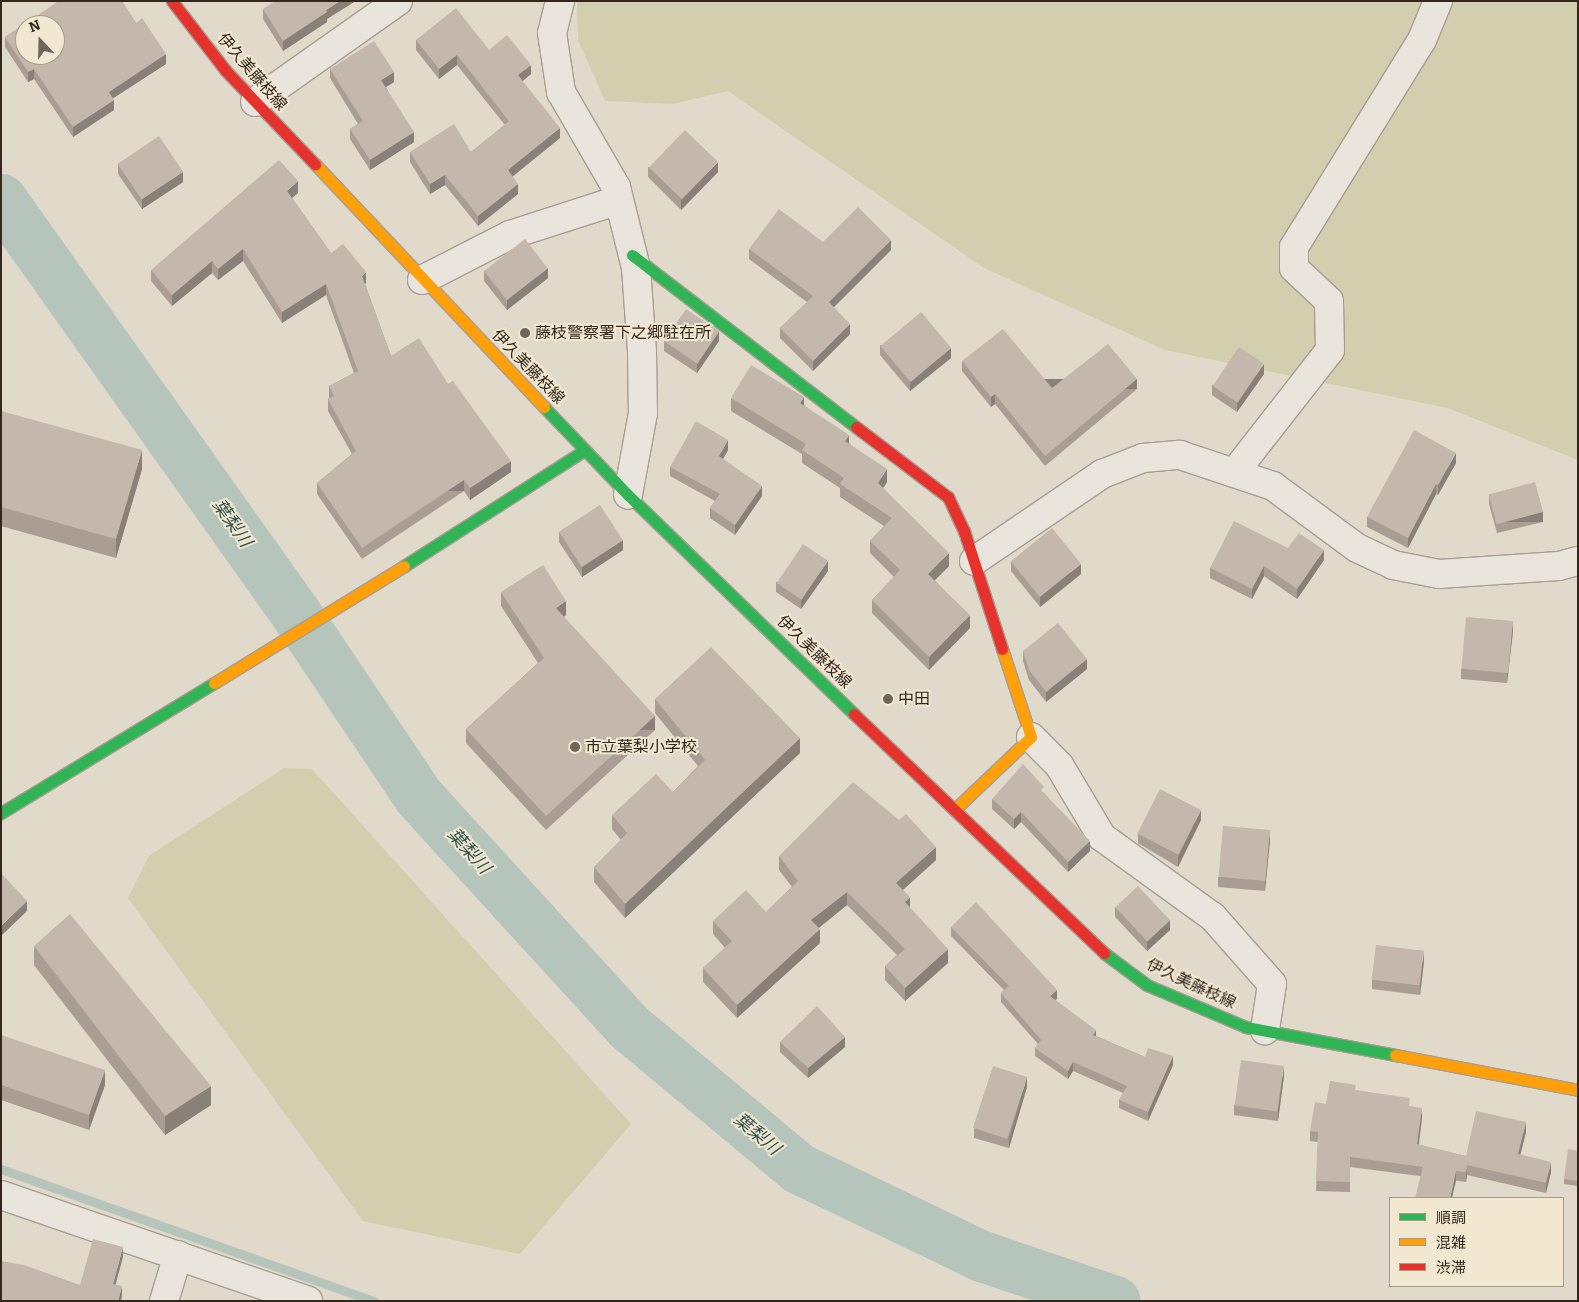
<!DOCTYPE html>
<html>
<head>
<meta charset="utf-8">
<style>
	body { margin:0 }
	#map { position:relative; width:1579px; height:1302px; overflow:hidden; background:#e1d9ca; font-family:Bitter,"Noto Sans JP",serif }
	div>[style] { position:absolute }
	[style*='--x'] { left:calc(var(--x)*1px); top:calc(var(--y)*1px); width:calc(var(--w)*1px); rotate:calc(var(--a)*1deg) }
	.green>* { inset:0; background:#d1cfad }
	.stream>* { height:9px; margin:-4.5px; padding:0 4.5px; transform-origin:4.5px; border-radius:4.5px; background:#b6c5bb }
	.river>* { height:51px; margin:-25.5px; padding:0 25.5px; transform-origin:25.5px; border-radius:25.5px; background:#b6c5bb }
	.roads { filter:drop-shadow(1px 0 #a69e94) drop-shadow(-1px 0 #a69e94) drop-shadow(0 1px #a69e94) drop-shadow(0 -1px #a69e94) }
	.street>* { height:28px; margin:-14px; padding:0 14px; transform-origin:14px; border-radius:14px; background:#eae5dc }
	.fast>* { height:11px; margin:-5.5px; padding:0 5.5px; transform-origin:5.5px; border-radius:5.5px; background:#30b455 }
	.slow>* { height:11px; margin:-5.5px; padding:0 5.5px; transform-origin:5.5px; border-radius:5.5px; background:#ff9f0a }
	.jam>* { height:11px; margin:-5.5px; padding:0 5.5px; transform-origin:5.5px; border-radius:5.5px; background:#e5322d }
	.wall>* { inset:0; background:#a99d94 }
	.shaded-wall>* { inset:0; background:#898078; transform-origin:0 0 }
	.building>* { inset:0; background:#c4b7ac; transform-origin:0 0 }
	.dots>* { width:14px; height:14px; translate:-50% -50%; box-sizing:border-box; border:2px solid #f2e7d0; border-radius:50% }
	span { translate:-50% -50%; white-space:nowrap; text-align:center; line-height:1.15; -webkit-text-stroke:4px #f2e7d0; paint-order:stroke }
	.street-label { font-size:16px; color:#33271d }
	.poi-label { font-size:16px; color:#33271d }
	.left { translate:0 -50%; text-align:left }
	.water-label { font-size:18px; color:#2e524e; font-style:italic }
	.frame { position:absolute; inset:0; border:2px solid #33271d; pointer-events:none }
	.legend { position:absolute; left:1389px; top:1197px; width:175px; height:90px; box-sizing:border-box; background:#f2e7d0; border:1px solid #a69a88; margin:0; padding:6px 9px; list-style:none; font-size:15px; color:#33271d }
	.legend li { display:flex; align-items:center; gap:10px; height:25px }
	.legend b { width:25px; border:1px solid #a69a88 }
	.north { position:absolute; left:15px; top:15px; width:50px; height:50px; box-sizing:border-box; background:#f2e7d0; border:1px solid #a69a88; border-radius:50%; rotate:339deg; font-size:14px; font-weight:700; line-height:20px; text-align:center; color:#33271d }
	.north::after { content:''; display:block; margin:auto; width:18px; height:22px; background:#70655a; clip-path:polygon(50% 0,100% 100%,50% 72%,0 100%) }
</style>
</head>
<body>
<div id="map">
	<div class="green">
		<i style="clip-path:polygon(577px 1px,1578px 1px,1578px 460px,1448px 408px,1165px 350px,984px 268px,728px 91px,673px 104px,605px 101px,578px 40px)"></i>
		<i style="clip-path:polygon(284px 768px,312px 769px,631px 1124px,520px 1254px,363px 1221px,128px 898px,149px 856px)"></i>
	</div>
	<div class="stream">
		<i style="--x:1;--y:1169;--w:396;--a:19.5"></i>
	</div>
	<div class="river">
		<i style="--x:1;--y:199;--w:509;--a:54.59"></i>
		<i style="--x:296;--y:614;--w:220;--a:56.1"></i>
		<i style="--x:419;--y:797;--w:311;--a:47.6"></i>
		<i style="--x:629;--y:1027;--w:220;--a:39.8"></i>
		<i style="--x:798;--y:1168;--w:204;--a:25.6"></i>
		<i style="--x:982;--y:1256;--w:140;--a:18.7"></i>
	</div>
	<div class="roads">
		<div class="street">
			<i style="--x:560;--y:1;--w:33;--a:104"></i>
			<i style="--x:552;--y:33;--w:60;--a:81.3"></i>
			<i style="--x:561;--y:92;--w:110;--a:59.9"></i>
			<i style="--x:616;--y:187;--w:83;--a:76.1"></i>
			<i style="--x:636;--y:268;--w:84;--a:85.9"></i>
			<i style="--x:642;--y:352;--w:61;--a:89.1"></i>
			<i style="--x:643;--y:413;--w:83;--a:100.4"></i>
			<i style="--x:255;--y:102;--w:175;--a:-35.2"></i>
			<i style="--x:422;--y:280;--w:99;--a:-27.1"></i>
			<i style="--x:510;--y:235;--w:114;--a:-17.8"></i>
			<i style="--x:1234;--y:473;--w:156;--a:-52"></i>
			<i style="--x:1330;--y:350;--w:49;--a:-91.2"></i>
			<i style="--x:1329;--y:301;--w:48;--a:-136.7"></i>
			<i style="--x:1294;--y:268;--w:21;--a:-90"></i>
			<i style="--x:1294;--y:247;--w:243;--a:-58.3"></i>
			<i style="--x:1422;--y:40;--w:42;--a:-67.7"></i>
			<i style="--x:974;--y:561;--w:155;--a:-34.2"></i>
			<i style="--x:1102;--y:474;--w:44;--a:-21.3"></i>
			<i style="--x:1143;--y:458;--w:37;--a:-5"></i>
			<i style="--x:1180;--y:455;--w:98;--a:18.4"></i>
			<i style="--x:1273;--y:486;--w:104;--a:36.4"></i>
			<i style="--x:1357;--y:548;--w:40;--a:25"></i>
			<i style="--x:1393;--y:565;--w:47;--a:11.1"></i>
			<i style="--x:1439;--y:574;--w:120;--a:-3.8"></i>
			<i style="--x:1559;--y:566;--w:20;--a:-15"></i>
			<i style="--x:1031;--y:737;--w:40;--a:45"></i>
			<i style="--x:1059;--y:765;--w:84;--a:59.2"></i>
			<i style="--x:1102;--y:837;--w:137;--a:35.8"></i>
			<i style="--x:1213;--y:917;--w:89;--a:48.6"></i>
			<i style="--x:1272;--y:984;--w:47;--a:98.7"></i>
			<i style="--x:1;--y:1195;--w:325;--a:19"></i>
			<i style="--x:164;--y:1301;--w:48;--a:-73.1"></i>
		</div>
		<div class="fast">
			<i style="--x:632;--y:255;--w:282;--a:37.5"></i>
			<i style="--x:544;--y:407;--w:122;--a:46.3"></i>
			<i style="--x:628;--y:495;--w:315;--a:44.1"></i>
			<i style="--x:404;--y:566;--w:215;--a:-32.7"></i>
			<i style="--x:1;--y:813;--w:250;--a:-31.4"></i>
			<i style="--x:1104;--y:953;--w:54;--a:36.7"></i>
			<i style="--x:1147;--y:985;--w:108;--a:23"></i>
			<i style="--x:1246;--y:1027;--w:152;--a:10.6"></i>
		</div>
		<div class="slow">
			<i style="--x:315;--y:164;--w:334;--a:46.7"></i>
			<i style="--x:214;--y:683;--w:223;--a:-31.6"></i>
			<i style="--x:954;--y:810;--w:106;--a:-43.5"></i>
			<i style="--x:1031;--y:737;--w:93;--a:-108.2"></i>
			<i style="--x:1395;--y:1055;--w:186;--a:10.8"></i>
		</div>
		<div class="jam">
			<i style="--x:172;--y:1;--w:88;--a:52.4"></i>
			<i style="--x:226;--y:71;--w:129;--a:46.3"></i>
			<i style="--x:856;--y:427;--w:116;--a:37.3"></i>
			<i style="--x:948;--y:497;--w:38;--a:65"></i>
			<i style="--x:964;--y:531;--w:124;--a:72.1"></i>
			<i style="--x:854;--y:714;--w:346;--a:43.7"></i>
		</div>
	</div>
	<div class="wall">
		<i style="clip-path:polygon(56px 1px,122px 1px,136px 23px,166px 64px,113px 98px,114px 110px,73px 137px,34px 79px,28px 82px,5px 47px,5px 37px,57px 3px)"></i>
		<i style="clip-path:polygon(263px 9px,327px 19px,327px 22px,283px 51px,263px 19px)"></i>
		<i style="clip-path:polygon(416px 40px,489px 50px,531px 74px,522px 81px,560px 138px,512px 177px,518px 194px,478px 226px,445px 185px,430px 194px,410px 162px,410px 152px,471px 152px,505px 125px,457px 65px,439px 79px,416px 50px)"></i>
		<i style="clip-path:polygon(330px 69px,394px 82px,386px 87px,414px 142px,370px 170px,350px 139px,350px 129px,358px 124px,330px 78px)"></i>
		<i style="clip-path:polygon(118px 164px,183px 182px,142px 209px,118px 174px)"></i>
		<i style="clip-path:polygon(648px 167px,718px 172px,681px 210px,648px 177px)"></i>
		<i style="clip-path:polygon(298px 193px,292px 198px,331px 253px,366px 283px,365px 284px,391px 356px,448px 384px,511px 472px,470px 500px,464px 491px,362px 559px,317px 494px,317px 483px,352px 454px,328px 411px,328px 399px,329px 398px,329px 386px,354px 373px,326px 295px,282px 323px,243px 261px,218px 280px,212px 273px,172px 306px,151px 281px,151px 270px)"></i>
		<i style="clip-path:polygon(823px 242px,891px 250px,834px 307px,850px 334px,813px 371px,780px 338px,780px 328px,807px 302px,749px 259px,749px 249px)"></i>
		<i style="clip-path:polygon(484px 271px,548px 278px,507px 310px,484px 281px)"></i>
		<i style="clip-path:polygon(664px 341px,719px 341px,697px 373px,664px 351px)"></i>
		<i style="clip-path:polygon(880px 345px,951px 358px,910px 391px,880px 355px)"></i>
		<i style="clip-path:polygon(962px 361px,1052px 388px,1137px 389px,1045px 466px,995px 404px,991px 407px,962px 371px)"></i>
		<i style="clip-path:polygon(1264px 374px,1237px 412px,1212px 395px,1212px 385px)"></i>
		<i style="clip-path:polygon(731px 398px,804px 405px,849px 443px,887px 482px,883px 488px,949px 566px,935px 580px,970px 628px,929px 670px,872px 613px,872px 600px,894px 577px,870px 553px,870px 541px,884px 526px,840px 497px,840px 488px,802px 463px,802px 454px,731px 411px)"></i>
		<i style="clip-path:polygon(1px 411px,142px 469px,116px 558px,1px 526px)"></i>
		<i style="clip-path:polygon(728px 450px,723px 459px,762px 496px,735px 535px,710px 518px,710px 508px,715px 501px,670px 476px,670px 467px)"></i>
		<i style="clip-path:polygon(1456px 463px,1438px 495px,1436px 494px,1408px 548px,1367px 527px,1367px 517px)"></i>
		<i style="clip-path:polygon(1489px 494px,1543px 522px,1497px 533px,1489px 504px)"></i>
		<i style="clip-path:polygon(559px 532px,623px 550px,582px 577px,559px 542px)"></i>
		<i style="clip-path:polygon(1288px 548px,1324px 560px,1297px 599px,1264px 576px,1252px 599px,1210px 578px,1210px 568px)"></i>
		<i style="clip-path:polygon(1011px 561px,1081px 574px,1040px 607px,1011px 571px)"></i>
		<i style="clip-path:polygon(828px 571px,801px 609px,776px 592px,776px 582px)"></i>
		<i style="clip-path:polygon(501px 592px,566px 615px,564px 617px,655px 730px,546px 830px,466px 743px,466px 729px,538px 663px,501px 606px)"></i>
		<i style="clip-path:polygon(1513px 631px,1507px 683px,1461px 679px,1461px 669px)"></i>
		<i style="clip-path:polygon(1023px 651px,1087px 669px,1046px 702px,1029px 680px,1023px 661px)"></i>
		<i style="clip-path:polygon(655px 699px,800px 753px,625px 918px,594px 882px,594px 867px,621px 840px,612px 829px,612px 815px,673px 792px,698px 766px,655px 713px)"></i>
		<i style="clip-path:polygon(1044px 793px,1090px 851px,1068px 872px,1021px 822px,1014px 829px,992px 809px,992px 799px)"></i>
		<i style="clip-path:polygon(1201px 820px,1178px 867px,1138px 843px,1138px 834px)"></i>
		<i style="clip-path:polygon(1270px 840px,1265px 891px,1218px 887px,1218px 877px)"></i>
		<i style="clip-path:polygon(779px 856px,936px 860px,903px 890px,910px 908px,948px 963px,905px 1001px,885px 980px,885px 966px,897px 955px,847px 905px,819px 928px,820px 943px,737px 1018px,703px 982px,703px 968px,725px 948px,713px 934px,713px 921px,766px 912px,792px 887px,779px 870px)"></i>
		<i style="clip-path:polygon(1115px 907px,1170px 930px,1147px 951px,1115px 917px)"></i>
		<i style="clip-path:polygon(951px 927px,1057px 999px,1055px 1000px,1096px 1036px,1145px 1057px,1173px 1065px,1148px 1121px,1119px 1108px,1119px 1100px,1123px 1093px,1073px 1071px,1068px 1079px,1035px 1056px,1035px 1048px,1038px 1044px,1001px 1002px,1001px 993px,1004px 990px,951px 936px)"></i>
		<i style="clip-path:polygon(34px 946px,211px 1105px,165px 1135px,34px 965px)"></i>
		<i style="clip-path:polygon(1424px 961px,1420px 995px,1372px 989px,1372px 980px)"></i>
		<i style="clip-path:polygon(1px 1035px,105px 1085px,89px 1130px,1px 1100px)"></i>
		<i style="clip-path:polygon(780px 1042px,845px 1047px,808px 1078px,780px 1052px)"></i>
		<i style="clip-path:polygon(1284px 1076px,1278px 1121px,1234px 1115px,1234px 1105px)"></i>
		<i style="clip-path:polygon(1027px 1087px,1009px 1148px,974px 1138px,974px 1128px)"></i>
		<i style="clip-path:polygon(1356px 1090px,1410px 1107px,1422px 1118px,1419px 1145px,1466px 1156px,1526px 1132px,1520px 1155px,1551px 1172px,1546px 1193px,1467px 1175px,1466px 1182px,1350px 1167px,1350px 1192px,1316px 1191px,1318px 1142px,1310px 1141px,1310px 1131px,1326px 1104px)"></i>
		<i style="clip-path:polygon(1578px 1151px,1578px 1186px,1564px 1184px,1564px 1179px)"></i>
	</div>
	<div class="shaded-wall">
		<i style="clip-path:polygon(340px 1px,356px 1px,327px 19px,327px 22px,283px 51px,283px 41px,326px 10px)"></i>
		<i style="clip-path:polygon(166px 54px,166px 64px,109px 101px,109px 92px)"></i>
		<i style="clip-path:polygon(457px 55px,457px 65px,439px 79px,439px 69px)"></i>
		<i style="clip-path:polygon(531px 65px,531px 74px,518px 85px,518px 75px)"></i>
		<i style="clip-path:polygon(34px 69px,34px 79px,28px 82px,28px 72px)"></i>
		<i style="clip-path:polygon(394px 72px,394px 82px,381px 90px,381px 80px)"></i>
		<i style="clip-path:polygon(114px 100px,114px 110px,73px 137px,73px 127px)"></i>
		<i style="clip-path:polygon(560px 128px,560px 138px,508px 180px,508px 170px)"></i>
		<i style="clip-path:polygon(414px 132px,414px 142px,370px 170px,370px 160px)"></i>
		<i style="clip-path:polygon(718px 162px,718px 172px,681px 210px,681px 200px)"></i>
		<i style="clip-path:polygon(183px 172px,183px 182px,142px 209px,142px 199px)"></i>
		<i style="clip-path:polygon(445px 175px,445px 185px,430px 194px,430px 184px)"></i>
		<i style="clip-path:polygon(298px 181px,298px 193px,287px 202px,287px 191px)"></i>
		<i style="clip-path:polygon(518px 184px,518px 194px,478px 226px,478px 216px)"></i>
		<i style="clip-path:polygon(891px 240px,891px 250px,829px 312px,829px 302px)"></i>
		<i style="clip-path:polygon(243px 249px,243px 261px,218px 280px,218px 269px)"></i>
		<i style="clip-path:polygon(212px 261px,212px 273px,172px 306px,172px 295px)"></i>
		<i style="clip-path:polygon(548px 268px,548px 278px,507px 310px,507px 300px)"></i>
		<i style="clip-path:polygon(366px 272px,366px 283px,362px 287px,362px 276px)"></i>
		<i style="clip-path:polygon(326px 284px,326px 295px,282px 323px,282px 312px)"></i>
		<i style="clip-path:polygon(850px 324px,850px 334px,813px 371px,813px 361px)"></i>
		<i style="clip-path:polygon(719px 331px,719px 341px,697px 373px,697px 363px)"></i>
		<i style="clip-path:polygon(951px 348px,951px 358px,910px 391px,910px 381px)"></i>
		<i style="clip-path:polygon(1264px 364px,1264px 374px,1237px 412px,1237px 402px)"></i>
		<i style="left:1137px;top:379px;width:10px;height:120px;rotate:90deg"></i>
		<i style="clip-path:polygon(995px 394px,995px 404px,991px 407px,991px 397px)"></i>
		<i style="clip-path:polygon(804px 397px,804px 410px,800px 403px)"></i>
		<i style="clip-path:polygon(849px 435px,849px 448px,845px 441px)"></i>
		<i style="clip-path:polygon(728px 440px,728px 450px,719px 466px,719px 456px)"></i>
		<i style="clip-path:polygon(142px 450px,142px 469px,116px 558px,116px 539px)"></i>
		<i style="clip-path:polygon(1456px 453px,1456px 463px,1438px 495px,1438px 485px)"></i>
		<i style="clip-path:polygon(511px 461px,511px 472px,470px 500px,470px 488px)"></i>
		<i style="clip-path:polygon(887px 469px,887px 482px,878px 496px,878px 483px)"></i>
		<i style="left:464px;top:480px;width:11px;height:123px;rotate:90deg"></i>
		<i style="clip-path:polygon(1436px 484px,1436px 494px,1408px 548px,1408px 538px)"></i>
		<i style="clip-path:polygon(762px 486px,762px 496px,735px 535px,735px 525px)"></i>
		<i style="left:1543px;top:512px;width:10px;height:47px;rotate:90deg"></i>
		<i style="clip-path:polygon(623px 540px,623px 550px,582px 577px,582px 567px)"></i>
		<i style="clip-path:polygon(1324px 550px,1324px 560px,1297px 599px,1297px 589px)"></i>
		<i style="clip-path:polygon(949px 553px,949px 566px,928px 587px,928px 574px)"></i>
		<i style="clip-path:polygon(828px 561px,828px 571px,801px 609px,801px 599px)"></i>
		<i style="clip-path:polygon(1081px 564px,1081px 574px,1040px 607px,1040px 597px)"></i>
		<i style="clip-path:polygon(1264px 566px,1264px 576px,1252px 599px,1252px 589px)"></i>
		<i style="clip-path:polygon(566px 601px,566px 615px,556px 622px,556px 608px)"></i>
		<i style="clip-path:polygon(970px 615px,970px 628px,929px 670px,929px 657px)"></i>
		<i style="clip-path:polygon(1513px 621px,1513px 631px,1507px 683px,1507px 673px)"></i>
		<i style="clip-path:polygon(1087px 659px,1087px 669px,1046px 702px,1046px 692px)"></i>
		<i style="left:655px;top:716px;width:14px;height:148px;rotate:90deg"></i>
		<i style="clip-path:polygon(800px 738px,800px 753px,625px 918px,625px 904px)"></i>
		<i style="clip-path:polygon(1201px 810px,1201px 820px,1178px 867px,1178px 857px)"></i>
		<i style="clip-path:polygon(1021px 812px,1021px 822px,1014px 829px,1014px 819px)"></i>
		<i style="clip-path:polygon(1270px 830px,1270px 840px,1265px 891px,1265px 882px)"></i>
		<i style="clip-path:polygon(1090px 841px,1090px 851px,1068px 872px,1068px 862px)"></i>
		<i style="clip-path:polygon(936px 847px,936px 860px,896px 896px,896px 883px)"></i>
		<i style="clip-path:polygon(847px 892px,847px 905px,811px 934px,811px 920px)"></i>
		<i style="clip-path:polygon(910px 897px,910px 910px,905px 902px)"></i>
		<i style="clip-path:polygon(27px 901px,27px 911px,1px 936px,1px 926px)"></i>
		<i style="clip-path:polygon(1170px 920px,1170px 930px,1147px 951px,1147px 941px)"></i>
		<i style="clip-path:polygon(820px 929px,820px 943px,737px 1018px,737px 1005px)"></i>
		<i style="clip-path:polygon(948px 949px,948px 963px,905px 1001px,905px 988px)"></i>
		<i style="clip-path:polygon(1424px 951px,1424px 961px,1420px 995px,1420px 985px)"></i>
		<i style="clip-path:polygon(1057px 990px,1057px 999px,1050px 1005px,1050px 996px)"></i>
		<i style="clip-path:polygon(1096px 1030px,1096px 1038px,1093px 1035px)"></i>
		<i style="clip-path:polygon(845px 1037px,845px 1047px,808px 1078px,808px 1068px)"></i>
		<i style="clip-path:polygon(1173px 1056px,1173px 1065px,1148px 1121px,1148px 1112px)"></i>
		<i style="clip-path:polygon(1073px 1062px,1073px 1071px,1068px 1079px,1068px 1071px)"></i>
		<i style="clip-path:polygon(1284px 1066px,1284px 1076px,1278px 1121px,1278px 1111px)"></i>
		<i style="clip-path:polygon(105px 1070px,105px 1085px,89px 1130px,89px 1115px)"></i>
		<i style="clip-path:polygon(1027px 1077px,1027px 1087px,1009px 1148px,1009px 1138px)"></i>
		<i style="clip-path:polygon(211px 1086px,211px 1105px,165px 1135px,165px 1116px)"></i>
		<i style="clip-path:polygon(1422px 1108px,1422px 1118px,1417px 1154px,1417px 1144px)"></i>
		<i style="clip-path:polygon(1526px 1122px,1526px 1132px,1518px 1164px,1518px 1154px)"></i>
		<i style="clip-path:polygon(1551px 1162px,1551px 1172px,1546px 1193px,1546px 1183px)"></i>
		<i style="clip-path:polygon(1467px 1165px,1467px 1175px,1466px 1182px,1466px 1172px)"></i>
		<i style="clip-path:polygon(1456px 1171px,1456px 1181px,1452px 1198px,1450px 1198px)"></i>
		<i style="clip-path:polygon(123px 1247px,123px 1257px,113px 1294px,113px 1284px)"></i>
		<i style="clip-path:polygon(122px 1286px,122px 1296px,121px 1301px,118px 1301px)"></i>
	</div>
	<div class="building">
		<i style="clip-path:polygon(evenodd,59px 1px,122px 1px,136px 23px,142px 18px,166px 54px,109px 92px,114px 100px,73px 127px,34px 69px,28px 72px,5px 37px,59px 1px,25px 25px,55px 25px,55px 55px,25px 55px,25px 25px)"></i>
		<i style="clip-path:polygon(275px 1px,340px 1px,326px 10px,327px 12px,283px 41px,263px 9px)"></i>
		<i style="clip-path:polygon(456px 8px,489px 50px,507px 35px,531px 65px,518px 75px,560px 128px,508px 170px,518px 184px,478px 216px,445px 175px,430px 184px,410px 152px,454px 124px,471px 152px,509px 121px,457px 55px,439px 69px,416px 40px)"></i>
		<i style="clip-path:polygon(374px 41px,394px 72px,381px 80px,414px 132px,370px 160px,350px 129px,363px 121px,330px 69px)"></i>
		<i style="left:685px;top:130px;width:46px;height:52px;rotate:44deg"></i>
		<i style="left:159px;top:136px;width:43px;height:50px;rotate:56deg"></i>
		<i style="clip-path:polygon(279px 160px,298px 181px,287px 191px,331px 253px,343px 244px,366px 272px,362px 276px,391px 356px,419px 338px,448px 384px,453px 381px,511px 461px,470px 488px,464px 480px,362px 548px,317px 483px,356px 451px,328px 399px,334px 396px,329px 386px,358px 371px,326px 284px,282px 312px,243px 249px,218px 269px,212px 261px,172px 295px,151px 270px)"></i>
		<i style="clip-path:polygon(858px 207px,891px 240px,829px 302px,850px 324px,813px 361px,780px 328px,813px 296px,749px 249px,779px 209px,823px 242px)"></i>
		<i style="left:525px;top:239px;width:37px;height:52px;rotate:52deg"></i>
		<i style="left:686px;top:309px;width:40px;height:39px;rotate:34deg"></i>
		<i style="left:921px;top:312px;width:47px;height:53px;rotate:50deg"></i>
		<i style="clip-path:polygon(1003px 329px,1052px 388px,1108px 344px,1137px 379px,1045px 456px,995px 394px,991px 397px,962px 361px)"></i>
		<i style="left:1239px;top:347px;width:30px;height:47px;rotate:34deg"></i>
		<i style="clip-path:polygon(751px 365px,804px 397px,800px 403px,849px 435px,845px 441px,887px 469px,878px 483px,949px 553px,928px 574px,970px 615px,929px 657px,872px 600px,900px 570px,870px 541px,892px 518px,840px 484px,844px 478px,802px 450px,806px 444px,731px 398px)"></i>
		<i style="clip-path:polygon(1px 411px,142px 450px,116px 539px,1px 507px)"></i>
		<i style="clip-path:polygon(696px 421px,728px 440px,719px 456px,762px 486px,735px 525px,710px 508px,720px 494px,670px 467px)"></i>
		<i style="clip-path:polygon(1414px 430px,1456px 453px,1438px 485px,1436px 484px,1408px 538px,1367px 517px)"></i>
		<i style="left:1535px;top:482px;width:31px;height:48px;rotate:75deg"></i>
		<i style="left:600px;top:505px;width:42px;height:49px;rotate:57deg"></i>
		<i style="clip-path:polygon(1234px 521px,1288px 548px,1299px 533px,1324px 550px,1297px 589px,1264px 566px,1252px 589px,1210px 568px)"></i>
		<i style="left:1052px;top:528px;width:46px;height:53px;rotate:51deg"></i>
		<i style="left:803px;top:544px;width:30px;height:47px;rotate:34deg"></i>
		<i style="clip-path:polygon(543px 565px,566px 601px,556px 608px,655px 716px,546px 816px,466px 729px,544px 658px,501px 592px)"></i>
		<i style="left:1466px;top:617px;width:47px;height:52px;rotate:5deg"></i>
		<i style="clip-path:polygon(1058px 623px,1087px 659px,1046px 692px,1029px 670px,1023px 651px)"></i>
		<i style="clip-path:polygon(711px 647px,800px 738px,625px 904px,594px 867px,627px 833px,612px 815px,656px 774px,673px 792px,705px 760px,655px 699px)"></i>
		<i style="clip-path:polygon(1023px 764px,1044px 787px,1041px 790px,1090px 841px,1068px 862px,1021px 812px,1014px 819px,992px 799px)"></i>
		<i style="clip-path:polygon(853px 782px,899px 820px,906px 814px,936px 847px,896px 883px,910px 897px,905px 902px,948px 949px,905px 988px,885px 966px,905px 949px,847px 892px,811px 920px,820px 929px,737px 1005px,703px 968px,732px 941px,713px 921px,746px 890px,766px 912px,798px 881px,779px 856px)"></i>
		<i style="left:1160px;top:789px;width:46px;height:50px;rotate:27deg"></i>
		<i style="left:1223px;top:826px;width:47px;height:51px;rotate:5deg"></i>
		<i style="clip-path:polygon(1px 873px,27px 901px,1px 926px)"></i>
		<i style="left:1138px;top:886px;width:47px;height:31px;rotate:47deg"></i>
		<i style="clip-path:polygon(976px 902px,1057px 990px,1050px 996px,1096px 1030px,1093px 1035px,1145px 1057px,1148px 1048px,1173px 1056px,1148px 1112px,1119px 1100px,1127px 1086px,1073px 1062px,1068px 1071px,1035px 1048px,1041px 1040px,1001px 993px,1009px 986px,951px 927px)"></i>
		<i style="clip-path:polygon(70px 914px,211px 1086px,165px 1116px,34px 946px)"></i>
		<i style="left:1376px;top:945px;width:48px;height:35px;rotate:7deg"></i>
		<i style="clip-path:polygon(817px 1006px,845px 1037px,808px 1068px,780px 1042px)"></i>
		<i style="clip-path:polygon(1px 1035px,105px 1070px,89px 1115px,1px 1085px)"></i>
		<i style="left:1241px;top:1060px;width:43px;height:46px;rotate:8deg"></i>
		<i style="left:993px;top:1066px;width:36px;height:65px;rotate:18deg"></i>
		<i style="clip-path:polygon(1330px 1081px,1356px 1085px,1355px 1090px,1410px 1098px,1409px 1106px,1422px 1108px,1417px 1144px,1466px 1156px,1476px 1111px,1526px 1122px,1518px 1154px,1551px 1162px,1546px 1183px,1467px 1165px,1466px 1172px,1456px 1171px,1450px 1198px,1415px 1198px,1423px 1167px,1350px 1157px,1350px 1182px,1316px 1181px,1318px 1132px,1310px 1131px,1315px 1102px,1326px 1104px)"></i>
		<i style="clip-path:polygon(1568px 1149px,1578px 1151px,1578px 1181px,1564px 1179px)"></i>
		<i style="clip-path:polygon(93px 1239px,123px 1247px,113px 1284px,122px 1286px,118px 1301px,1px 1301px,1px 1261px,24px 1265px,80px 1285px)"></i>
	</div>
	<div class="dots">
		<i style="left:525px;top:333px;background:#70655a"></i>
		<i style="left:888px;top:699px;background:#70655a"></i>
		<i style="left:575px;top:747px;background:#70655a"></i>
	</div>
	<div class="street-label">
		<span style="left:252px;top:72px;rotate:49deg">伊久美藤枝線</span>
		<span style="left:528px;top:367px;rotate:46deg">伊久美藤枝線</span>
		<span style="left:814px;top:652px;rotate:44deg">伊久美藤枝線</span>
		<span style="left:1191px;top:984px;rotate:25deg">伊久美藤枝線</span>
	</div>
	<div class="poi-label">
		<span class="left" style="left:535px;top:333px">藤枝警察署下之郷駐在所</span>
		<span class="left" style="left:898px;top:699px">中田</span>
		<span class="left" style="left:585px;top:747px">市立葉梨小学校</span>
	</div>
	<div class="water-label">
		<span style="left:232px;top:523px;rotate:55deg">葉梨川</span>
		<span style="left:469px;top:851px;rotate:48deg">葉梨川</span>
		<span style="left:757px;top:1134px;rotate:40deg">葉梨川</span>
	</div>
	<div class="frame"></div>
	<ul class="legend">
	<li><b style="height:6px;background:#30b455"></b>順調</li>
	<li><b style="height:6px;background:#ff9f0a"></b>混雑</li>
	<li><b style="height:6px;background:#e5322d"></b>渋滞</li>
	</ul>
	<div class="north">N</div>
</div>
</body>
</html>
